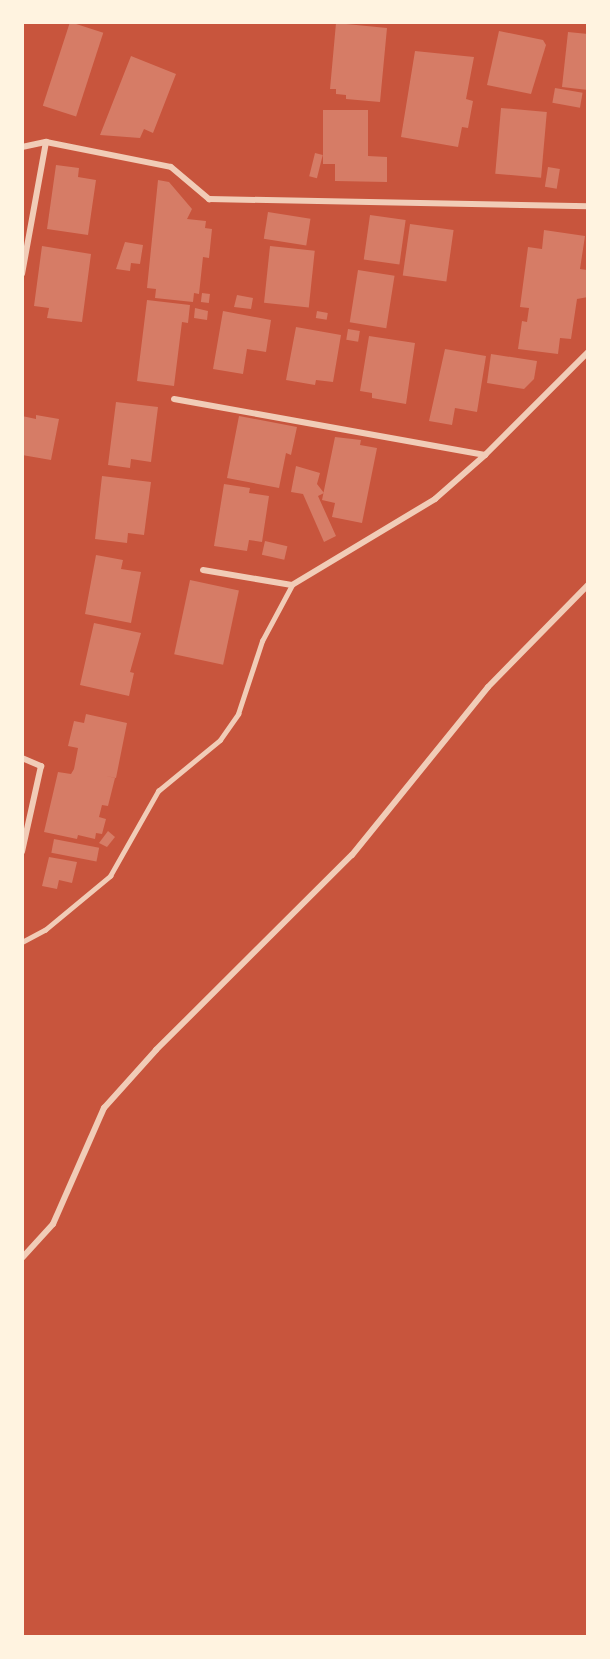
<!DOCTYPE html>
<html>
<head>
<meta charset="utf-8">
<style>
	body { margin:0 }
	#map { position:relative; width:610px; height:1659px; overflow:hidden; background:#c8553d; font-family:"Varela Round",sans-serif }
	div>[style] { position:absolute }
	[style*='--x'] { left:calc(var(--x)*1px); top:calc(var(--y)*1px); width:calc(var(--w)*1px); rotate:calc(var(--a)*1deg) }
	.building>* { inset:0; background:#d67c66; transform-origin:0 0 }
	.service>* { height:4.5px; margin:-2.25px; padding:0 2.25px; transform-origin:2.25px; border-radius:2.25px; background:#f1ccb7 }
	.minor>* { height:6px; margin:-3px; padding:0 3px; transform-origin:3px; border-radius:3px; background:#f1ccb7 }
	span { translate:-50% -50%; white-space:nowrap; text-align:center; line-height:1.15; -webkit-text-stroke:4.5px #fff3e0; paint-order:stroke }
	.frame { position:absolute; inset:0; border:24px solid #fff3e0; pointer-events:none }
</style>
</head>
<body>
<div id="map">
	<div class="building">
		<i style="left:70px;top:22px;width:35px;height:88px;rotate:18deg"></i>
		<i style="clip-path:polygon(336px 23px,387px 28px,380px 102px,346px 99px,346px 95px,336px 94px,336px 89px,330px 89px)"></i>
		<i style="clip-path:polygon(499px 31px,543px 40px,546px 45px,531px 94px,487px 85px)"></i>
		<i style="clip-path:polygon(568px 32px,588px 34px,588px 90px,562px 87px)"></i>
		<i style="clip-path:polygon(415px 51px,474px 57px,466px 99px,473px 101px,468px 128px,462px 127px,458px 147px,401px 137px)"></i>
		<i style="clip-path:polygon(131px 56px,176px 74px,153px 133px,144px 129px,140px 138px,100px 135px)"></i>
		<i style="left:555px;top:88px;width:28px;height:15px;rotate:10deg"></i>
		<i style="left:501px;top:108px;width:46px;height:66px;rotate:5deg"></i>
		<i style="clip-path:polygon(323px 110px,368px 110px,368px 156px,387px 157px,387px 182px,335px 181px,335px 164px,323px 164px)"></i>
		<i style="left:315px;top:153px;width:8px;height:24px;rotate:14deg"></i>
		<i style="clip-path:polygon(56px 165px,79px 168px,78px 177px,96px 180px,88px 235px,47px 229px)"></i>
		<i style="left:548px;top:167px;width:12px;height:20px;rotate:9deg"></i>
		<i style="clip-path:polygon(158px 180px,169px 182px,192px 209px,187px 219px,206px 221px,205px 228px,212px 229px,209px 258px,203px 257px,199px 294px,194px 293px,193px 302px,155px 298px,156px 289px,147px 288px)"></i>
		<i style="left:268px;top:212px;width:43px;height:27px;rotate:9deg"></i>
		<i style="left:370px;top:215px;width:36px;height:45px;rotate:8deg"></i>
		<i style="left:410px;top:224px;width:44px;height:52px;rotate:8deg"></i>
		<i style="clip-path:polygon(544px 230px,585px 236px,580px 269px,587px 270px,588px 297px,577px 299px,571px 339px,560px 338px,558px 354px,518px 349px,522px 321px,527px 322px,529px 308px,520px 307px,528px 247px,542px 249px)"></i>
		<i style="clip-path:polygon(125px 242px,143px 245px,140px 264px,131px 263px,130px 271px,116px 269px)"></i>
		<i style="clip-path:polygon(42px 246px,91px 254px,82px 322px,47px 318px,49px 308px,34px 306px)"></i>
		<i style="left:270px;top:246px;width:45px;height:57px;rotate:6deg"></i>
		<i style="left:358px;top:270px;width:37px;height:53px;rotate:9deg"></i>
		<i style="left:202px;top:293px;width:8px;height:9px;rotate:7deg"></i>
		<i style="clip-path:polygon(237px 295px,253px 298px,251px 309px,234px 307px)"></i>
		<i style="clip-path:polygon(147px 300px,190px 305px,188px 323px,182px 322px,174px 386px,137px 381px)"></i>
		<i style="clip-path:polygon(195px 308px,208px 311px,207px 320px,194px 318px)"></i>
		<i style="clip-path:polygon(223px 311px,271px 320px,266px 352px,247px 349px,243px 374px,213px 369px)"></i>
		<i style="left:317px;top:311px;width:11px;height:7px;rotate:10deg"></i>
		<i style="clip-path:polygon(296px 327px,341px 335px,333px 382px,316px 380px,315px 385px,286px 380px)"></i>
		<i style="left:348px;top:329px;width:12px;height:11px;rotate:9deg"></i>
		<i style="clip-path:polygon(369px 336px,415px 343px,406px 404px,372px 398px,372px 393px,360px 391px)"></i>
		<i style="clip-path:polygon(445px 349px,486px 356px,477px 412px,455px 408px,452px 425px,429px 421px)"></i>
		<i style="clip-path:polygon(491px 354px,537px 361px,534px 379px,524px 389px,487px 383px)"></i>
		<i style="clip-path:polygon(116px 402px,158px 407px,151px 462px,131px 459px,130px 468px,108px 465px)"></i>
		<i style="clip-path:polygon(36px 415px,59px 419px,51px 460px,22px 455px,22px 416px,36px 419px)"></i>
		<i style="clip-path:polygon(239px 416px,297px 427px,291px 455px,286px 453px,279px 488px,227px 478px)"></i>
		<i style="clip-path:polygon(335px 437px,361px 440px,360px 445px,377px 448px,362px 523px,332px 517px,335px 503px,322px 500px)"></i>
		<i style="clip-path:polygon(296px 466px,320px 473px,317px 484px,324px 493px,318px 496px,336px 536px,324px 542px,303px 494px,291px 492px)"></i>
		<i style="clip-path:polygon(102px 476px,151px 482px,144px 535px,128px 533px,127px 543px,95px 539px)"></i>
		<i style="clip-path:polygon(224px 484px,250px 488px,249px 493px,269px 496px,262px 542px,249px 540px,247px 551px,214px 546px)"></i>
		<i style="left:265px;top:541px;width:23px;height:14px;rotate:13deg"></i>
		<i style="clip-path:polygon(96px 555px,123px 560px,121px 569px,141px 572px,131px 623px,85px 614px)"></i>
		<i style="left:190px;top:580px;width:50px;height:76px;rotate:12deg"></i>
		<i style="clip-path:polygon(94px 623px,141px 633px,130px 672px,134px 673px,129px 696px,80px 685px)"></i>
		<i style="clip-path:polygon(86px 714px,127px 723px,116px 778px,106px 776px,115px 778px,108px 806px,102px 805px,99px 817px,106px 819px,102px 834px,96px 833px,95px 839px,78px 835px,77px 839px,44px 832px,58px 772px,71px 774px,74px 769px,78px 748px,68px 746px,74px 721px,84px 723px)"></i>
		<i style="clip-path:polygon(108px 831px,115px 837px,107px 847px,99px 843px)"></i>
		<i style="left:54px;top:839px;width:46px;height:14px;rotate:11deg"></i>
		<i style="clip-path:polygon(49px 857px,77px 862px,72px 883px,59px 880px,57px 889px,42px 886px)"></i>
	</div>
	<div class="service">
		<i style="--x:22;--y:942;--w:26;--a:-28"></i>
		<i style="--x:45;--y:930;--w:85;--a:-39.7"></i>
		<i style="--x:110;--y:876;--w:98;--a:-60.5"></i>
		<i style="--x:158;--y:791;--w:80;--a:-39.4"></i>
		<i style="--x:220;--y:740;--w:32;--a:-55"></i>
		<i style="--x:238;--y:714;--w:77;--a:-71.8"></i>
		<i style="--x:262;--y:641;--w:64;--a:-61.8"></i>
	</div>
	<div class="minor">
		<i style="--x:22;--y:147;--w:25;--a:-12"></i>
		<i style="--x:46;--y:142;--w:127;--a:11.3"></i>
		<i style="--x:171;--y:167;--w:50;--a:40.1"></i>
		<i style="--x:209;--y:199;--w:379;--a:1.1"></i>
		<i style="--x:22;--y:274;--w:134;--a:-79.7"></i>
		<i style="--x:174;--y:399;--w:316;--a:10.2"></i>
		<i style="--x:485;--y:455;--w:146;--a:-45"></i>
		<i style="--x:203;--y:570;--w:90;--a:9.6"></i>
		<i style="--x:292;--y:585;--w:167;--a:-31"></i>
		<i style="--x:435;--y:499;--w:67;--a:-41.3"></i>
		<i style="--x:22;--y:758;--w:21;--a:23"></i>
		<i style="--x:41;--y:766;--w:88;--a:102.5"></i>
		<i style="--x:22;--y:1258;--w:46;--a:-47.6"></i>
		<i style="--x:53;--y:1224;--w:127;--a:-66.3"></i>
		<i style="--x:104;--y:1108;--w:78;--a:-48.1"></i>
		<i style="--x:156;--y:1050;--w:276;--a:-44.9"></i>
		<i style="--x:352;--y:855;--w:216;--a:-51"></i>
		<i style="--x:488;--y:687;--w:143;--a:-45.6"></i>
	</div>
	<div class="frame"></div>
</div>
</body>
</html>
